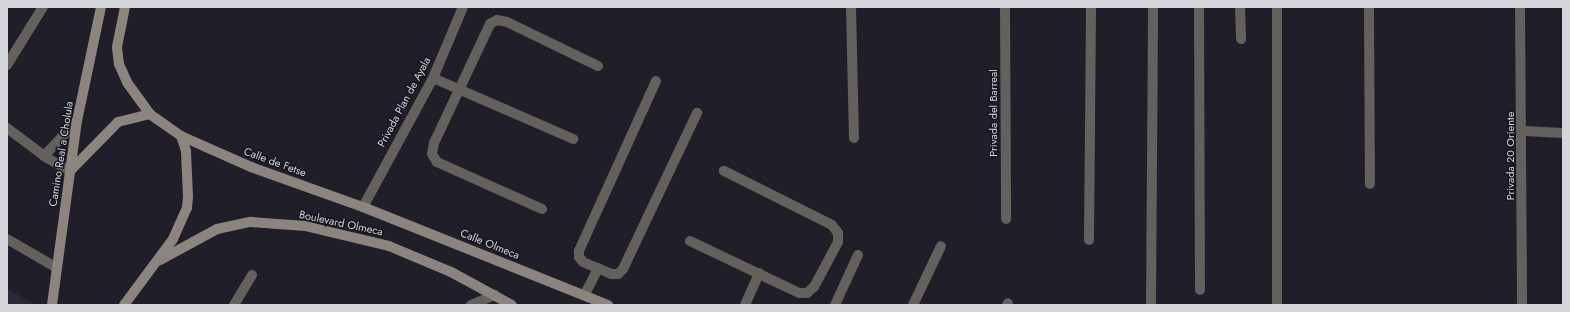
<!DOCTYPE html>
<html>
<head>
<meta charset="utf-8">
<style>
	body { margin:0 }
	#map { position:relative; width:1570px; height:312px; overflow:hidden; background:#201e29; font-family:Jost,sans-serif }
	div>[style] { position:absolute }
	[style*='--x'] { left:calc(var(--x)*1px); top:calc(var(--y)*1px); width:calc(var(--w)*1px); rotate:calc(var(--a)*1deg) }
	.built>* { inset:0; background:#2a2938 }
	.street>* { height:10px; margin:-5px; padding:0 5px; transform-origin:5px; border-radius:5px; background:#64605b }
	.secondary>* { height:10px; margin:-5px; padding:0 5px; transform-origin:5px; border-radius:5px; background:#8b857d }
	span { translate:-50% -50%; white-space:nowrap; text-align:center; line-height:1.15; -webkit-text-stroke:3px #16151f; paint-order:stroke }
	.street-label { font-size:11px; color:#d5d5dc }
	.frame { position:absolute; inset:0; border:8px solid #d5d5dc; pointer-events:none }
</style>
</head>
<body>
<div id="map">
	<div class="built">
		<i style="clip-path:polygon(7px 288px,35px 305px,7px 305px)"></i>
	</div>
	<div class="street">
		<i style="--x:851;--y:7;--w:131;--a:88.7"></i>
		<i style="--x:1005;--y:7;--w:212;--a:89.7"></i>
		<i style="--x:1199;--y:7;--w:283;--a:89.8"></i>
		<i style="--x:1240;--y:7;--w:32;--a:88"></i>
		<i style="--x:1277;--y:7;--w:298;--a:90"></i>
		<i style="--x:1369;--y:7;--w:177;--a:89.7"></i>
		<i style="--x:1520;--y:7;--w:298;--a:89.6"></i>
		<i style="--x:7;--y:65;--w:68;--a:-58.2"></i>
		<i style="--x:433;--y:78;--w:153;--a:23.5"></i>
		<i style="--x:656;--y:81;--w:187;--a:114.4"></i>
		<i style="--x:579;--y:251;--w:6;--a:90"></i>
		<i style="--x:579;--y:257;--w:6;--a:51"></i>
		<i style="--x:583;--y:262;--w:30;--a:23"></i>
		<i style="--x:611;--y:274;--w:7;--a:0"></i>
		<i style="--x:618;--y:274;--w:7;--a:-45"></i>
		<i style="--x:623;--y:269;--w:173;--a:-64.6"></i>
		<i style="--x:7;--y:128;--w:50;--a:36.9"></i>
		<i style="--x:47;--y:158;--w:26;--a:29"></i>
		<i style="--x:1522;--y:131;--w:41;--a:2.8"></i>
		<i style="--x:44;--y:156;--w:48;--a:-46.7"></i>
		<i style="--x:363;--y:207;--w:147;--a:-61.5"></i>
		<i style="--x:433;--y:78;--w:77;--a:-67.1"></i>
		<i style="--x:542;--y:209;--w:115;--a:-155.9"></i>
		<i style="--x:437;--y:162;--w:9;--a:-122"></i>
		<i style="--x:432;--y:154;--w:11;--a:-80"></i>
		<i style="--x:434;--y:143;--w:132;--a:-64.8"></i>
		<i style="--x:490;--y:24;--w:8;--a:-30"></i>
		<i style="--x:497;--y:20;--w:10;--a:11"></i>
		<i style="--x:507;--y:22;--w:101;--a:25.8"></i>
		<i style="--x:7;--y:239;--w:58;--a:30.1"></i>
		<i style="--x:1089;--y:240;--w:233;--a:-89.5"></i>
		<i style="--x:690;--y:241;--w:121;--a:25.5"></i>
		<i style="--x:799;--y:293;--w:8;--a:0"></i>
		<i style="--x:807;--y:293;--w:9;--a:-41"></i>
		<i style="--x:814;--y:287;--w:51;--a:-61.9"></i>
		<i style="--x:838;--y:242;--w:9;--a:-90"></i>
		<i style="--x:838;--y:233;--w:10;--a:-127"></i>
		<i style="--x:832;--y:225;--w:121;--a:-153.4"></i>
		<i style="--x:585;--y:294;--w:29;--a:-63"></i>
		<i style="--x:234;--y:305;--w:35;--a:-59"></i>
		<i style="--x:471;--y:305;--w:26;--a:-23"></i>
		<i style="--x:745;--y:305;--w:35;--a:-66"></i>
		<i style="--x:835;--y:305;--w:55;--a:-65.3"></i>
		<i style="--x:913;--y:305;--w:65;--a:-64.6"></i>
		<i style="--x:1007;--y:305;--w:2;--a:-63"></i>
		<i style="--x:1151;--y:305;--w:298;--a:-89.6"></i>
	</div>
	<div class="secondary">
		<i style="--x:181;--y:136;--w:77;--a:23.9"></i>
		<i style="--x:251;--y:167;--w:119;--a:19.7"></i>
		<i style="--x:363;--y:207;--w:264;--a:21.8"></i>
		<i style="--x:70;--y:171;--w:69;--a:-45.6"></i>
		<i style="--x:118;--y:122;--w:33;--a:-14"></i>
		<i style="--x:160;--y:260;--w:65;--a:-28.5"></i>
		<i style="--x:217;--y:229;--w:35;--a:-12"></i>
		<i style="--x:251;--y:222;--w:54;--a:4.2"></i>
		<i style="--x:305;--y:226;--w:86;--a:13.4"></i>
		<i style="--x:389;--y:246;--w:67;--a:22.8"></i>
		<i style="--x:451;--y:272;--w:69;--a:28.4"></i>
		<i style="--x:52;--y:305;--w:186;--a:-82.3"></i>
		<i style="--x:77;--y:121;--w:116;--a:-78.1"></i>
		<i style="--x:124;--y:305;--w:82;--a:-53.4"></i>
		<i style="--x:173;--y:239;--w:34;--a:-66"></i>
		<i style="--x:187;--y:208;--w:11;--a:-85"></i>
		<i style="--x:188;--y:197;--w:46;--a:-92.5"></i>
		<i style="--x:186;--y:151;--w:16;--a:-108"></i>
		<i style="--x:181;--y:136;--w:38;--a:-145"></i>
		<i style="--x:150;--y:114;--w:39;--a:-126"></i>
		<i style="--x:127;--y:82;--w:20;--a:-114"></i>
		<i style="--x:119;--y:64;--w:17;--a:-97"></i>
		<i style="--x:117;--y:47;--w:41;--a:-78.7"></i>
	</div>
	<div class="street-label">
		<span style="left:404px;top:102px;rotate:-62deg">Privada Plan de Ayala</span>
		<span style="left:993px;top:113px;rotate:-90deg">Privada del Barreal</span>
		<span style="left:61px;top:154px;rotate:-81deg">Camino Real a Cholula</span>
		<span style="left:1510px;top:156px;rotate:-90deg">Privada 20 Oriente</span>
		<span style="left:275px;top:162px;rotate:20deg">Calle de Fetse</span>
		<span style="left:341px;top:223px;rotate:12deg">Boulevard Olmeca</span>
		<span style="left:490px;top:244px;rotate:22deg">Calle Olmeca</span>
	</div>
	<div class="frame"></div>
</div>
</body>
</html>
